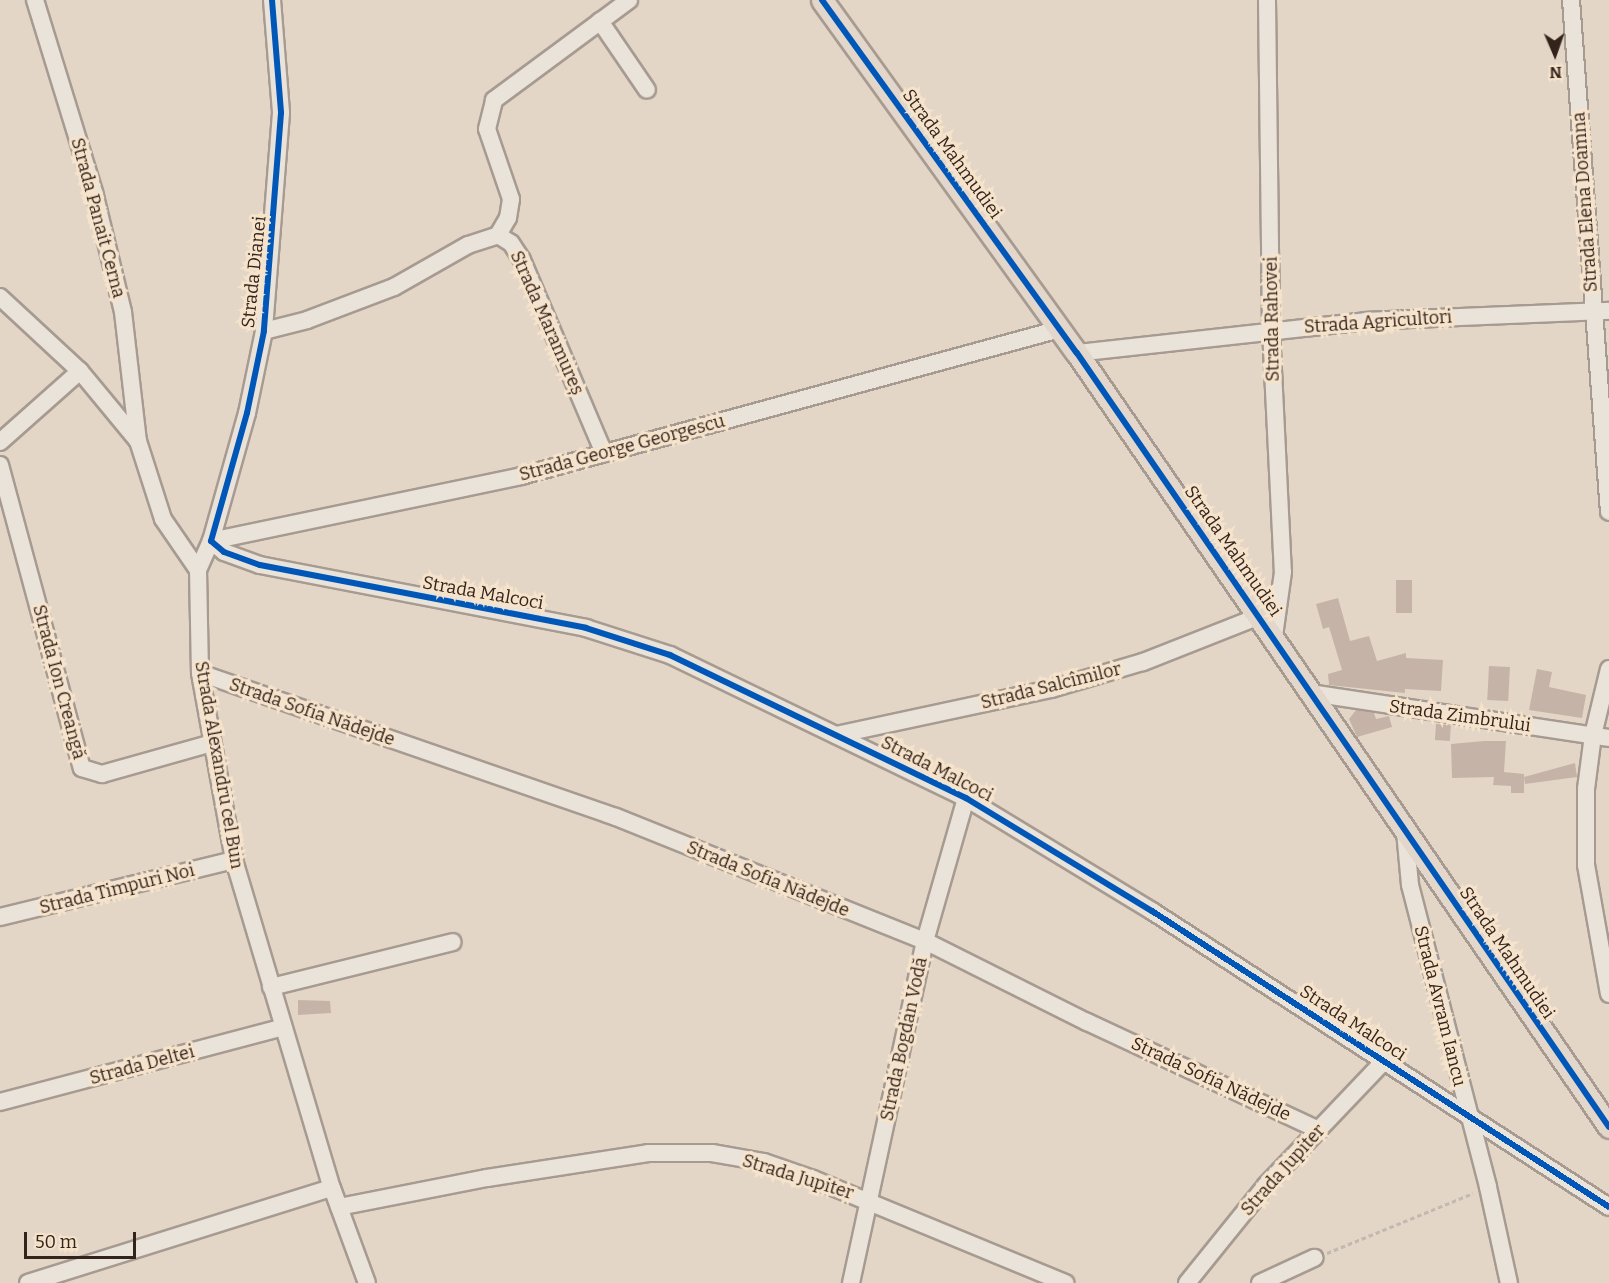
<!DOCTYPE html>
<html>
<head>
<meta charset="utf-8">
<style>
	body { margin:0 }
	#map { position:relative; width:1609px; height:1283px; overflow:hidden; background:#e3d6c7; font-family:Bitter,serif }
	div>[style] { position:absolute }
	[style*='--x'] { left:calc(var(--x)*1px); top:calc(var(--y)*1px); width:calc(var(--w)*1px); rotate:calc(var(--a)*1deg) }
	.building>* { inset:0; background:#c6b3a8; transform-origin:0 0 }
	.path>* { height:3px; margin-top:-1.5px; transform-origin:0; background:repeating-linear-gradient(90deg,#c2b9b1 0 4.5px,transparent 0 7.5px) }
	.roads { filter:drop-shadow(2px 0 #a79b91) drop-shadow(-2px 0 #a79b91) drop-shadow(0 2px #a79b91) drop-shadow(0 -2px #a79b91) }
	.minor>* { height:16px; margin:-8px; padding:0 8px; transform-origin:8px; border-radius:8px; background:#eae3da }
	.major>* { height:21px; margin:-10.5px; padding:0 10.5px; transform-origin:10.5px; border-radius:10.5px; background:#e2d7ca }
	.cycleway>* { height:6px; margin:-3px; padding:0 3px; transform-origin:3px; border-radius:3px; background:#0057b8 }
	span { translate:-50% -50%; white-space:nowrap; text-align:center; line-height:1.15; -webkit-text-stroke:6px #f6e3cb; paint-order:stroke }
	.street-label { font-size:18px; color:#34231b }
	.north { position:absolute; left:1525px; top:24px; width:60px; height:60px; -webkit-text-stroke:4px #f6e3cb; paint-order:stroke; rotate:178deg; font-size:16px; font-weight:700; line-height:24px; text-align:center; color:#34231b }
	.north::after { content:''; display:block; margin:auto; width:21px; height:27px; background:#34231b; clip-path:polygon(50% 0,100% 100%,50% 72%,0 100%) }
	.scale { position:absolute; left:24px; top:1232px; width:112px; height:27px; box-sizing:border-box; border:3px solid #34231b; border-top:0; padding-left:8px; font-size:18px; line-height:21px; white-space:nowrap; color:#34231b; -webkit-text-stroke:4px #f6e3cb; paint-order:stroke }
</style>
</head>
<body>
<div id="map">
	<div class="building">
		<i style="left:1412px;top:580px;width:33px;height:16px;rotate:90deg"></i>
		<i style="clip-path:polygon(1338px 598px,1350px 641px,1369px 636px,1377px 661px,1406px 653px,1406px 658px,1443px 660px,1441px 691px,1405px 689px,1405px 693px,1329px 685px,1328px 674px,1342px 670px,1329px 627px,1323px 629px,1316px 604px)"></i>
		<i style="left:1489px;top:666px;width:21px;height:34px;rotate:3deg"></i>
		<i style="clip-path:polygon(1537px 669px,1552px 672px,1549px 687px,1586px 695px,1582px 718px,1529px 710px)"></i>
		<i style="clip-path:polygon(1356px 710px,1374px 713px,1376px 719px,1389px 716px,1392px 727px,1357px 737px,1349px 719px)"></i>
		<i style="left:1436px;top:724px;width:15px;height:16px;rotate:4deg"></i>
		<i style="clip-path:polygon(1484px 741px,1506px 741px,1504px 772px,1524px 774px,1524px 793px,1511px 793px,1511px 786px,1493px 785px,1494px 777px,1452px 778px,1451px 744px)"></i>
		<i style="clip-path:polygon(1575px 763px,1577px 777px,1525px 784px,1524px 777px)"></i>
		<i style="clip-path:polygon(298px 1000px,330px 1001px,331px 1013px,298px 1015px)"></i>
	</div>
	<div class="path">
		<i style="--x:1327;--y:1253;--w:158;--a:-22.3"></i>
	</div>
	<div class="roads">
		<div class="minor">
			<i style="--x:35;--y:0;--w:201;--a:72.9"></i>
			<i style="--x:94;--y:192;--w:123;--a:76.4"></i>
			<i style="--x:123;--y:312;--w:130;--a:83.4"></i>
			<i style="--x:272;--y:0;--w:113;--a:85.4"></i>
			<i style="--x:281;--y:113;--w:219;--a:94.5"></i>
			<i style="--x:264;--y:331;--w:84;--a:101.7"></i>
			<i style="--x:247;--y:413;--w:133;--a:105.7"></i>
			<i style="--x:211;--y:541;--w:17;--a:40"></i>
			<i style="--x:224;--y:552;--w:38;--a:20"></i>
			<i style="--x:260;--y:565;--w:332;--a:10.9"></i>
			<i style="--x:586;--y:628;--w:88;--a:17.8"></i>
			<i style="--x:670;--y:655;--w:329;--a:25.8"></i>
			<i style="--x:966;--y:798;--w:218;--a:31.3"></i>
			<i style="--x:1152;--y:911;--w:544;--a:32.93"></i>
			<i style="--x:1267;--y:0;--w:329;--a:89.3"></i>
			<i style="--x:1271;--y:329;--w:243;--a:87.2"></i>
			<i style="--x:1283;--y:572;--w:65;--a:98"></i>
			<i style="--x:1571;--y:0;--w:513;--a:85.76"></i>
			<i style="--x:600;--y:21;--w:83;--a:55.7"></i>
			<i style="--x:498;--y:235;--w:20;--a:-60"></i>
			<i style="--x:508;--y:218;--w:19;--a:-81"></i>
			<i style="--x:511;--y:199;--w:74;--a:-108.9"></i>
			<i style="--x:487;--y:129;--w:30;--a:-76"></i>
			<i style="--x:494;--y:100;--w:168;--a:-36.5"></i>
			<i style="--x:498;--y:235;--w:15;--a:32"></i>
			<i style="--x:511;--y:243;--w:20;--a:57"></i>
			<i style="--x:522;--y:260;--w:210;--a:67"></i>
			<i style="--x:0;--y:297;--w:109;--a:42.8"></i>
			<i style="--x:80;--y:371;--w:91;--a:50.4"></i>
			<i style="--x:138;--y:441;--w:82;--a:72.2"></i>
			<i style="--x:163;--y:519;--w:62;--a:55.5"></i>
			<i style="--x:198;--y:570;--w:103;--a:88.9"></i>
			<i style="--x:200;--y:673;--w:190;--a:79.7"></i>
			<i style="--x:234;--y:860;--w:342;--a:73.4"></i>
			<i style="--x:332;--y:1188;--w:101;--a:69.8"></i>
			<i style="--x:264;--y:331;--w:44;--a:-14.3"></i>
			<i style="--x:307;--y:320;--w:93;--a:-20.8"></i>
			<i style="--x:394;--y:287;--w:85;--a:-29.6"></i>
			<i style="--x:468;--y:245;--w:32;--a:-18"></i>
			<i style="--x:1077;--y:353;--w:291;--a:-6.3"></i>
			<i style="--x:1366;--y:321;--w:243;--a:-2.4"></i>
			<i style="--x:0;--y:442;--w:107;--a:-41.6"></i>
			<i style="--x:0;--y:465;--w:314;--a:74.9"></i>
			<i style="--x:82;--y:768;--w:21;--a:17"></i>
			<i style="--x:102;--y:774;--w:114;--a:-15.7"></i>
			<i style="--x:198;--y:570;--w:32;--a:-66"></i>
			<i style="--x:211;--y:541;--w:317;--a:-11.8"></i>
			<i style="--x:521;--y:476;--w:559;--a:-15.26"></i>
			<i style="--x:1609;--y:669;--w:68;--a:103.6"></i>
			<i style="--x:1593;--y:735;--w:54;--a:97.4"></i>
			<i style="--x:1586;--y:789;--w:76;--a:90"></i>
			<i style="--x:1586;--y:865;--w:131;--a:79.9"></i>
			<i style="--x:200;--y:673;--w:440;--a:19.1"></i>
			<i style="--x:616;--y:817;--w:333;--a:21.9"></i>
			<i style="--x:925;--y:941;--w:181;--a:26.6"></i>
			<i style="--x:1087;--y:1022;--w:256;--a:25"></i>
			<i style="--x:1311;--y:693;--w:301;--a:8.6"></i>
			<i style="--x:836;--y:735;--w:220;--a:-12.1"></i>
			<i style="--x:1051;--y:689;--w:96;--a:-16.4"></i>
			<i style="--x:1143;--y:662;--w:126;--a:-21.5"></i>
			<i style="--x:1405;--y:831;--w:54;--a:84.7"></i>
			<i style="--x:1410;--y:885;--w:312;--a:75.5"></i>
			<i style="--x:1488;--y:1187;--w:98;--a:77.7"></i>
			<i style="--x:0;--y:917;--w:241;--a:-13.7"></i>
			<i style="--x:271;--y:987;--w:187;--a:-13.9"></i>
			<i style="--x:0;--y:1102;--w:293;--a:-14.8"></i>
			<i style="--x:339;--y:1207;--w:151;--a:-11.1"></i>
			<i style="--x:487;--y:1178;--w:163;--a:-8.8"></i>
			<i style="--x:648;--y:1153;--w:64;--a:0"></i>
			<i style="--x:712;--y:1153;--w:53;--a:9.8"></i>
			<i style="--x:764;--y:1162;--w:52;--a:19.1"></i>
			<i style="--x:813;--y:1179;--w:273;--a:22.4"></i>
			<i style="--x:28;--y:1283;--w:318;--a:-17.4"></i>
			<i style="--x:851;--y:1283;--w:350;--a:-77.8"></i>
			<i style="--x:925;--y:941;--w:149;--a:-74"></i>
			<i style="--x:1187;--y:1283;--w:126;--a:-51.1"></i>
			<i style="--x:1266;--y:1185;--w:171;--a:-46.4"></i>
			<i style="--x:1260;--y:1283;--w:60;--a:-24.8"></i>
		</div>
		<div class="major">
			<i style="--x:822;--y:0;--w:435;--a:54.2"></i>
			<i style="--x:1077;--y:353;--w:939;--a:55.5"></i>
		</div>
	</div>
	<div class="cycleway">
		<i style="--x:272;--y:0;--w:113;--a:85.4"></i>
		<i style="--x:281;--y:113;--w:219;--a:94.5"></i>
		<i style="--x:264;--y:331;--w:84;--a:101.7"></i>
		<i style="--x:247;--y:413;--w:133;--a:105.7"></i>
		<i style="--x:211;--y:541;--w:17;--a:40"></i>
		<i style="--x:224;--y:552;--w:38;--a:20"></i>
		<i style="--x:260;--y:565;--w:332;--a:10.9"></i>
		<i style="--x:586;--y:628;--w:88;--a:17.8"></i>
		<i style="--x:670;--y:655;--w:329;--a:25.8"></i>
		<i style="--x:966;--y:798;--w:218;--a:31.3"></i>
		<i style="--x:1152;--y:911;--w:544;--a:32.93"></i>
		<i style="--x:822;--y:0;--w:435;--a:54.2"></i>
		<i style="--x:1077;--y:353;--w:939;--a:55.5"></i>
	</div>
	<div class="street-label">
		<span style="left:952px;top:154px;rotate:54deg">Strada Mahmudiei</span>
		<span style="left:1585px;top:202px;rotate:-94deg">Strada Elena Doamna</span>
		<span style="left:98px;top:218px;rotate:75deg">Strada Panait Cerna</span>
		<span style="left:254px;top:272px;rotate:-84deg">Strada Dianei</span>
		<span style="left:1272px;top:319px;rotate:-91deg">Strada Rahovei</span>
		<span style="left:1378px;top:322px;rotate:-4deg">Strada Agricultori</span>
		<span style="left:547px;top:323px;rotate:66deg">Strada Maramureș</span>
		<span style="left:622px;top:448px;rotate:-15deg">Strada George Georgescu</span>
		<span style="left:1233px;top:551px;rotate:55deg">Strada Mahmudiei</span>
		<span style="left:483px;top:593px;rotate:10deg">Strada Malcoci</span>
		<span style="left:59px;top:682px;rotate:75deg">Strada Ion Creangă</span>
		<span style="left:1051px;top:686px;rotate:-14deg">Strada Salcîmilor</span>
		<span style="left:312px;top:712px;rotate:19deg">Strada Sofia Nădejde</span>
		<span style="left:1460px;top:716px;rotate:8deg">Strada Zimbrului</span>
		<span style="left:219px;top:765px;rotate:80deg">Strada Alexandru cel Bun</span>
		<span style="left:937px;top:769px;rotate:27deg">Strada Malcoci</span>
		<span style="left:768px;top:879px;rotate:22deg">Strada Sofia Nădejde</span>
		<span style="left:117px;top:889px;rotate:-14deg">Strada Timpuri Noi</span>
		<span style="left:1507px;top:953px;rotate:56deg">Strada Mahmudiei</span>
		<span style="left:1440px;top:1006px;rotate:76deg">Strada Avram Iancu</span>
		<span style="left:1353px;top:1023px;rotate:33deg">Strada Malcoci</span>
		<span style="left:904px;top:1039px;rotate:-78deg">Strada Bogdan Vodă</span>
		<span style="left:142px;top:1065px;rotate:-15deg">Strada Deltei</span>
		<span style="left:1211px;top:1079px;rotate:25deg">Strada Sofia Nădejde</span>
		<span style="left:1283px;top:1170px;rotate:-48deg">Strada Jupiter</span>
		<span style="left:798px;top:1177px;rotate:17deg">Strada Jupiter</span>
	</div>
	<div class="north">N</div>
	<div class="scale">50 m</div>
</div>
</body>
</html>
